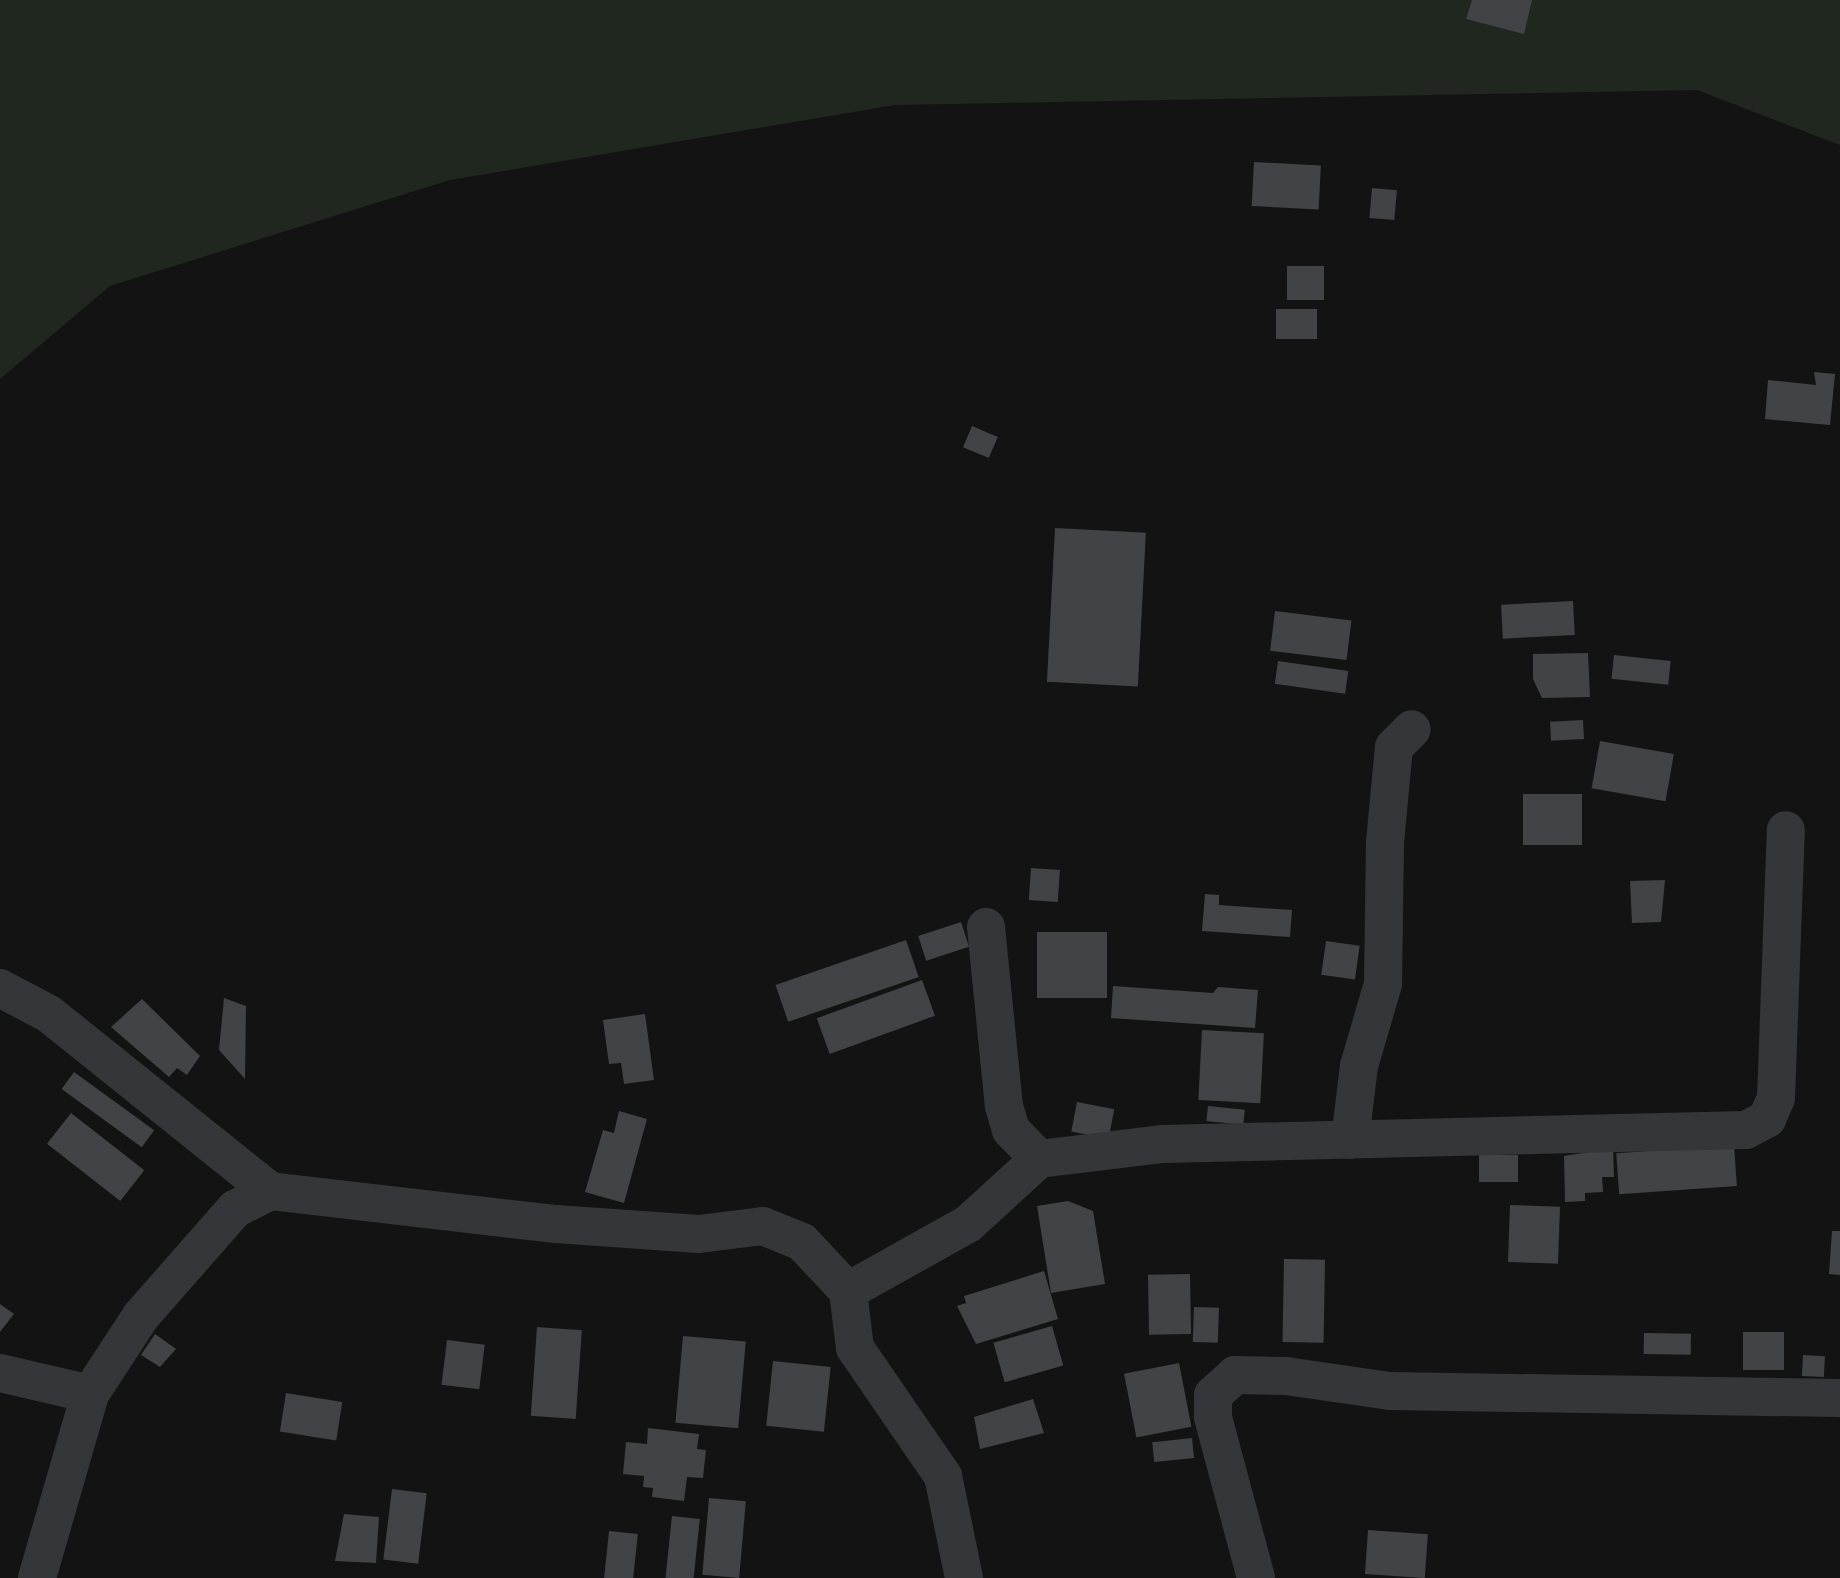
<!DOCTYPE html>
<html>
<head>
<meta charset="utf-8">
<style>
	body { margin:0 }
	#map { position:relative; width:1840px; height:1578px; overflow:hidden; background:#131314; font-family:Mulish,sans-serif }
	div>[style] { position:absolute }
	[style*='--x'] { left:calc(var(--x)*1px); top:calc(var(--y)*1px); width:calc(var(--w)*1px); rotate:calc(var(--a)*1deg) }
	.green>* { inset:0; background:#20271f }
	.building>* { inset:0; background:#424347; transform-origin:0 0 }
	.street>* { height:38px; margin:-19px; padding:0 19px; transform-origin:19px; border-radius:19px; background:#343639 }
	span { translate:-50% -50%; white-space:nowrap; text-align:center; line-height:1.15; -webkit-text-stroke:7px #0e0e0f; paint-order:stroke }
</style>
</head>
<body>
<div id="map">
	<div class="green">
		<i style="clip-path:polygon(0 0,1840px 0,1840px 145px,1697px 90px,895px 105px,450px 180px,110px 286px,0 379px)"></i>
	</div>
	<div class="building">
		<i style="clip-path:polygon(1472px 0,1532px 0,1524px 34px,1466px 19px)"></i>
		<i style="left:1254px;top:162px;width:67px;height:44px;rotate:3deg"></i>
		<i style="left:1372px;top:188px;width:25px;height:30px;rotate:5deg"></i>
		<i style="left:1324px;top:266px;width:34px;height:37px;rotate:90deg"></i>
		<i style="left:1276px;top:309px;width:41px;height:30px"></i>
		<i style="clip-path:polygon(1814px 372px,1835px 374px,1830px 425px,1765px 419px,1768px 380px,1816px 385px)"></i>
		<i style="left:972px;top:426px;width:28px;height:23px;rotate:23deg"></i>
		<i style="left:1055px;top:528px;width:91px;height:154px;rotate:3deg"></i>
		<i style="left:1573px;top:601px;width:34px;height:72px;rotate:87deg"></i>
		<i style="left:1275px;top:611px;width:77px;height:40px;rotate:7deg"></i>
		<i style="clip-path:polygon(1588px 653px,1590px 697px,1542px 698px,1533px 679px,1533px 654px)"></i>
		<i style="left:1614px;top:655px;width:57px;height:24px;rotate:6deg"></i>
		<i style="left:1278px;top:661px;width:71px;height:23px;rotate:8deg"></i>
		<i style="left:1583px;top:720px;width:19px;height:33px;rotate:87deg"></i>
		<i style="left:1600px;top:741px;width:75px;height:48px;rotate:10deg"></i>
		<i style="left:1523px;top:794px;width:59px;height:51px"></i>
		<i style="left:1031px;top:868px;width:29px;height:32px;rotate:4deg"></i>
		<i style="clip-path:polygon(1665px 880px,1661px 922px,1632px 923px,1630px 881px)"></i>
		<i style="clip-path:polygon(1205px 894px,1219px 895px,1219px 905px,1292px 910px,1290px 937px,1202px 931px)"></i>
		<i style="left:961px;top:922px;width:26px;height:45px;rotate:72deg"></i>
		<i style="left:1037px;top:932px;width:70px;height:66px"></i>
		<i style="left:906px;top:940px;width:39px;height:138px;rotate:71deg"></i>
		<i style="left:1326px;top:941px;width:34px;height:34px;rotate:8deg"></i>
		<i style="left:922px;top:980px;width:38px;height:112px;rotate:70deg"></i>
		<i style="clip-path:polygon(1113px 986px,1213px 993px,1218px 987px,1258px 990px,1255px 1028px,1111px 1018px)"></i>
		<i style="clip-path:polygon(224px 998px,246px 1006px,245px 1079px,219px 1050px)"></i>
		<i style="clip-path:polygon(142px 999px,200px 1056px,187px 1075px,177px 1068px,169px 1077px,111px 1027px)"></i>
		<i style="clip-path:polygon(645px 1014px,654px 1080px,624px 1084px,621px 1063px,609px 1064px,603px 1020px)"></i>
		<i style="left:1202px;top:1030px;width:62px;height:70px;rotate:3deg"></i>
		<i style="left:74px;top:1072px;width:99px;height:21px;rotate:36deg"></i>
		<i style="left:1077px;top:1102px;width:38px;height:30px;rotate:11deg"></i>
		<i style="left:1208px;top:1106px;width:37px;height:15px;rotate:6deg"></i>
		<i style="clip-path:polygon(619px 1111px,647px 1119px,624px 1203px,585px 1192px,603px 1130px,614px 1133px)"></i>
		<i style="left:71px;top:1113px;width:93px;height:39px;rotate:38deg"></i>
		<i style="left:1734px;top:1145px;width:41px;height:118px;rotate:86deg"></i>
		<i style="clip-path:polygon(1613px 1148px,1614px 1177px,1602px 1177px,1603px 1192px,1585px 1193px,1585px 1201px,1565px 1202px,1564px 1156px)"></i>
		<i style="left:1479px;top:1155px;width:39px;height:27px"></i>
		<i style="clip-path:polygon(1068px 1201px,1093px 1211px,1105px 1284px,1051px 1293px,1037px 1206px)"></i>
		<i style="left:1510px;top:1205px;width:50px;height:57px;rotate:2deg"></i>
		<i style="clip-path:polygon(1832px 1231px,1840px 1231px,1840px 1275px,1829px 1274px)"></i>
		<i style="left:1284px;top:1259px;width:41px;height:83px;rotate:1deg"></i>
		<i style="clip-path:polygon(1044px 1271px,1058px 1319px,976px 1344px,957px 1306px,966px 1303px,964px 1296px)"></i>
		<i style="left:1190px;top:1274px;width:60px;height:42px;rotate:89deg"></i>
		<i style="clip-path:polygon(0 1304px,14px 1314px,0 1332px)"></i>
		<i style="left:1194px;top:1307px;width:25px;height:35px;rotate:2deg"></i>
		<i style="left:1052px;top:1326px;width:41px;height:61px;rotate:74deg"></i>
		<i style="left:537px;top:1327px;width:45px;height:89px;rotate:4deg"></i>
		<i style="left:1784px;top:1332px;width:38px;height:41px;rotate:90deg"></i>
		<i style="left:1644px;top:1333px;width:47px;height:21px;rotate:1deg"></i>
		<i style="clip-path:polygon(155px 1334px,176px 1349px,160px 1367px,141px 1355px)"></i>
		<i style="left:683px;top:1336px;width:63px;height:87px;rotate:5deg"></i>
		<i style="left:447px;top:1340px;width:38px;height:45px;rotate:7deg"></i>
		<i style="left:1803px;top:1355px;width:22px;height:21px;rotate:3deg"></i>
		<i style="left:773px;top:1361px;width:58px;height:65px;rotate:6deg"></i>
		<i style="left:1179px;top:1363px;width:65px;height:56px;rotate:79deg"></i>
		<i style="left:286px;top:1393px;width:57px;height:39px;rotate:9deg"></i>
		<i style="clip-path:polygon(1033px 1399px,1044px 1433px,980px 1449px,974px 1417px)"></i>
		<i style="clip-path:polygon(648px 1428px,699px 1434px,697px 1449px,706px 1450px,703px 1478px,687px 1477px,684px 1501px,652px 1497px,653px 1488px,643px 1487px,644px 1476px,623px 1474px,626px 1442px,647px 1444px)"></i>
		<i style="left:1192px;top:1438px;width:20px;height:40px;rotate:84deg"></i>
		<i style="left:392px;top:1489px;width:35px;height:71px;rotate:7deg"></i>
		<i style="left:709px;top:1498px;width:37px;height:77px;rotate:5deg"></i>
		<i style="clip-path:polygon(344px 1514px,379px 1517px,376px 1563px,335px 1561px)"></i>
		<i style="left:672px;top:1516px;width:28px;height:62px;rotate:6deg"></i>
		<i style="left:1368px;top:1530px;width:60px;height:44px;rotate:4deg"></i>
		<i style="left:609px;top:1531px;width:29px;height:47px;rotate:6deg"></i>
	</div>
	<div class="street">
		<i style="--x:986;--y:927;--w:180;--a:84.3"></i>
		<i style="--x:1004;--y:1106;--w:25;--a:74"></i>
		<i style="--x:1011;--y:1130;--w:40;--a:46"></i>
		<i style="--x:0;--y:988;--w:55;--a:28"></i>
		<i style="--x:49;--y:1014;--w:283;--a:38.7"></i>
		<i style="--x:1350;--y:1140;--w:75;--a:-83.1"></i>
		<i style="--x:1359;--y:1066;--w:85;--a:-73.7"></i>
		<i style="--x:1383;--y:984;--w:142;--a:-89.2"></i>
		<i style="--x:1385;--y:842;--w:95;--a:-84.6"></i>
		<i style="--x:1394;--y:747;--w:25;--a:-45"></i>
		<i style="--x:0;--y:1373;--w:92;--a:13.1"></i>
		<i style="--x:37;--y:1578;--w:191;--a:-73.9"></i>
		<i style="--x:90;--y:1394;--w:93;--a:-56.8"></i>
		<i style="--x:141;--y:1316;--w:142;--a:-48.7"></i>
		<i style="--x:235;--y:1209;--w:39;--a:-27"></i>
		<i style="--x:270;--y:1191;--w:288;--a:6.6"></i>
		<i style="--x:556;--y:1224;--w:143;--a:4"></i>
		<i style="--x:699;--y:1234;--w:64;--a:-7.1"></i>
		<i style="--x:763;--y:1226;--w:42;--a:22.3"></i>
		<i style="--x:802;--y:1242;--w:67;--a:46.8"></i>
		<i style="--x:964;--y:1578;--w:104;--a:-101.6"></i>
		<i style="--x:943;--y:1476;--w:155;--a:-124.5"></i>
		<i style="--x:855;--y:1348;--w:57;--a:-97"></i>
		<i style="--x:848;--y:1291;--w:137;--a:-29.2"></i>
		<i style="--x:968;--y:1224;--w:96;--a:-42.5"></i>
		<i style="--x:1039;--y:1159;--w:125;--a:-6.9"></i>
		<i style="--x:1163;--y:1144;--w:583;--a:-1.38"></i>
		<i style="--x:1746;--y:1130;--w:24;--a:-28"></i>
		<i style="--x:1767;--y:1119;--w:23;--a:-67"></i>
		<i style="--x:1776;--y:1098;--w:268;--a:-87.9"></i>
		<i style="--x:1256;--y:1578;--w:167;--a:-105"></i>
		<i style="--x:1213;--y:1417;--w:22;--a:-90"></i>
		<i style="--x:1213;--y:1395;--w:30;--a:-42"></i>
		<i style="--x:1235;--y:1375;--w:51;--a:1.1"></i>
		<i style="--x:1286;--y:1376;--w:105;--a:8.2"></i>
		<i style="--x:1390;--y:1391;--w:450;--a:0.9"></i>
	</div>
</div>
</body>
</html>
